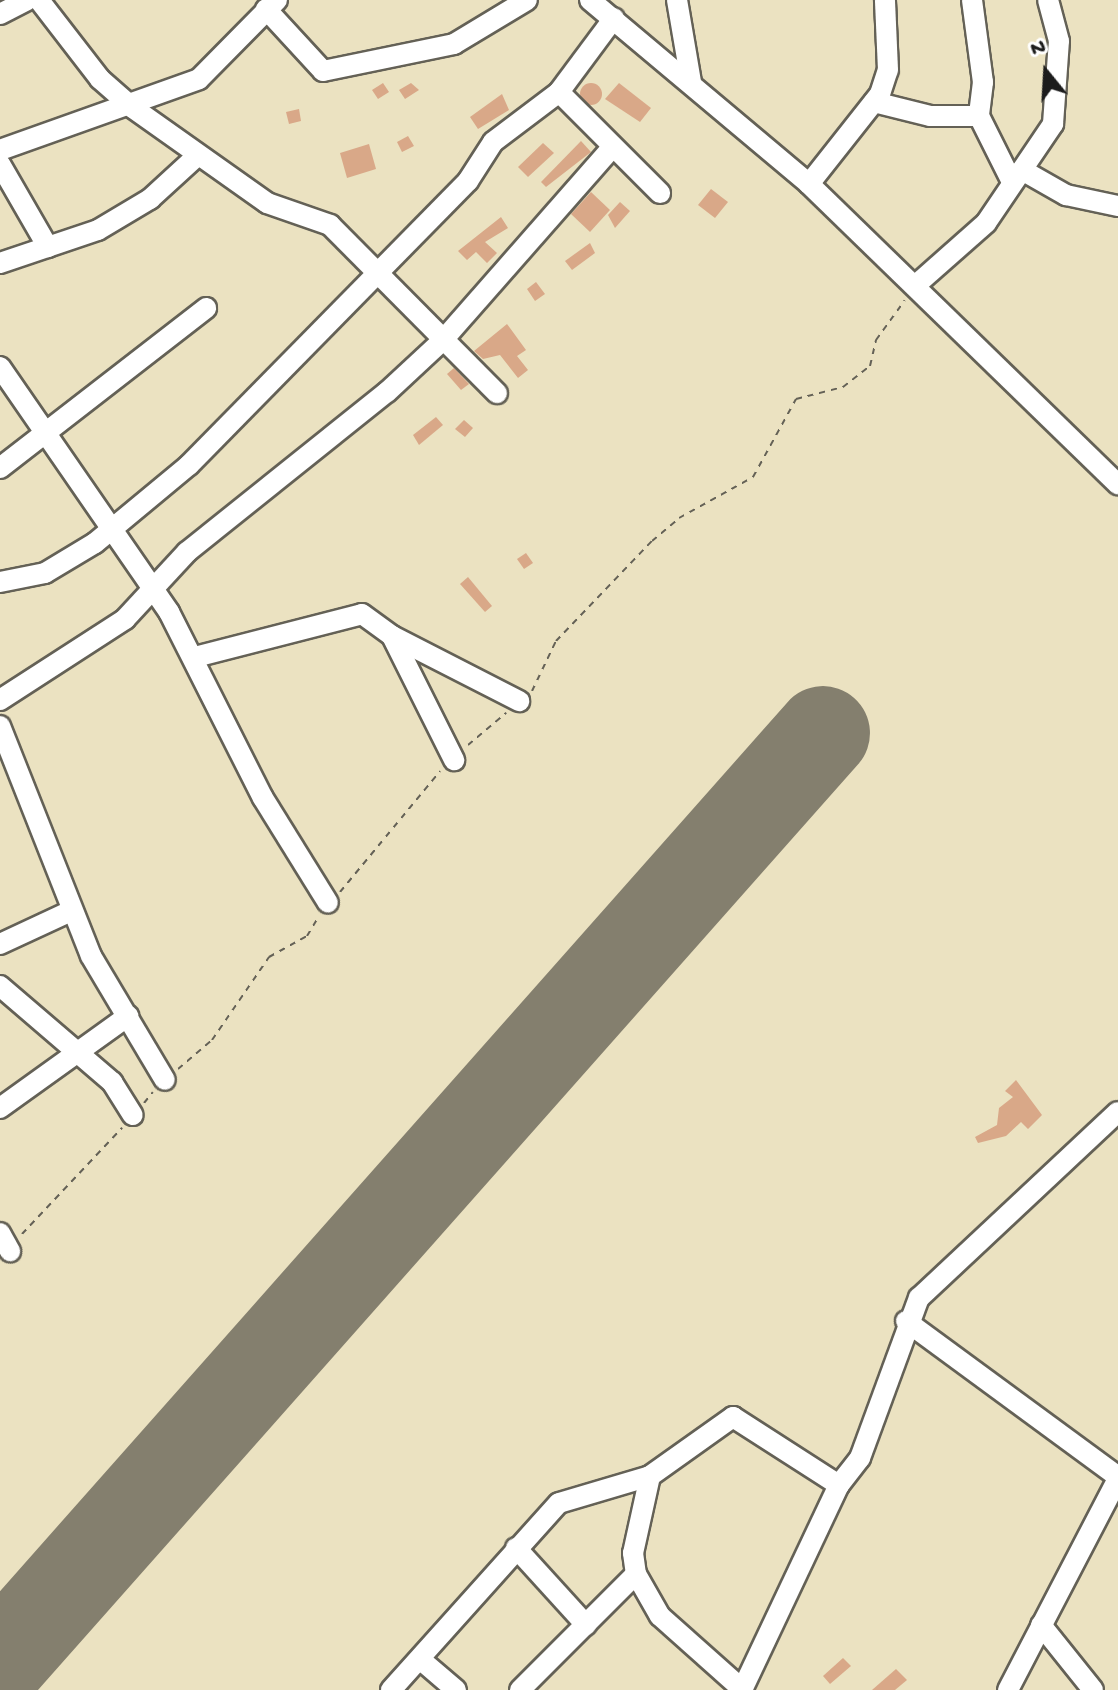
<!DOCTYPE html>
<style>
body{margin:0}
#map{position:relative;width:1118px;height:1690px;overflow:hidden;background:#ebe2c1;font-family:"Gochi Hand",sans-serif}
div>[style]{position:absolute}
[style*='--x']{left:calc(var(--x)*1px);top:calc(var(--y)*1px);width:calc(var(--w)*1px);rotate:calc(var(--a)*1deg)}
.runway>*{height:94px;margin:-47px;padding:0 47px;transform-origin:47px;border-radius:47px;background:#847f6e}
.building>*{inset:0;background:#d9a888}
.round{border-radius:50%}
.path>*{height:2px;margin-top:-1px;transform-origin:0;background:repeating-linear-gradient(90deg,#646156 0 6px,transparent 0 12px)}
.roads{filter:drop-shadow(2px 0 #646156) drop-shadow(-2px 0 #646156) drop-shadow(0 2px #646156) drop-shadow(0 -2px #646156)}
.minor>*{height:20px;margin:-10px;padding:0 10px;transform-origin:10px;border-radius:10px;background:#fff}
span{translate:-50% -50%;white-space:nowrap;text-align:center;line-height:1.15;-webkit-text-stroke:7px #fff;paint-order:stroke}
.north{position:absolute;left:1006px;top:32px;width:80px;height:80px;-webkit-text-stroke:6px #fff;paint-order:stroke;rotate:342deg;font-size:22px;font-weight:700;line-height:32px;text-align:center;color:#1c1c1c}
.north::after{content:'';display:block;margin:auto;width:28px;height:36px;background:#1c1c1c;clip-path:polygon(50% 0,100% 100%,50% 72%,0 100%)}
</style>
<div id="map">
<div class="runway">
<div style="--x:0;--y:1662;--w:1241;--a:-48.46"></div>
</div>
<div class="building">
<div style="clip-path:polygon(383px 83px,389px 92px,378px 99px,372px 90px)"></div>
<div style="clip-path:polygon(411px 83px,419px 90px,405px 99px,399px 90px)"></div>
<div style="clip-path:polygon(619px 83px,651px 108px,640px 122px,605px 99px)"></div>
<div class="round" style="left:580px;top:83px;width:22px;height:22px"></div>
<div style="clip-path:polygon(502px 94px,509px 110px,478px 129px,470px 117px)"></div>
<div style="clip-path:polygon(299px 109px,301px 121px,289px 124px,286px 112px)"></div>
<div style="clip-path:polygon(408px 136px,414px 146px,402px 152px,397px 142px)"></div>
<div style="clip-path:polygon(581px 141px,591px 152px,546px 187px,541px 182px)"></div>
<div style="clip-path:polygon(543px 143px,554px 153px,528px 177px,518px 167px)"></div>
<div style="clip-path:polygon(369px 144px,376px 169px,347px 178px,340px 153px)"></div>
<div style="clip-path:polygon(711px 189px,728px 202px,715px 218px,698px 205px)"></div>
<div style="clip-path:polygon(591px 192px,610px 210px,590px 232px,571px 214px)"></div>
<div style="clip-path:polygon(620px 202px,630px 211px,615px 228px,608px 215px)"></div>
<div style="clip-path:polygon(501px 217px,508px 228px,485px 242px,497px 253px,487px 263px,476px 252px,467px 260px,458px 251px)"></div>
<div style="clip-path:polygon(590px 243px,595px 253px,572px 270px,565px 261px)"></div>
<div style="clip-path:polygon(536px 282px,545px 294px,535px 301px,527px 289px)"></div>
<div style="clip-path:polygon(507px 324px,526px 350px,517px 356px,528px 370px,518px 378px,500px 355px,483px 359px,474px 351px)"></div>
<div style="clip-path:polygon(454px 368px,469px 384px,461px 390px,447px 374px)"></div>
<div style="clip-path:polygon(436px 417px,443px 425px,419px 445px,413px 435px)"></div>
<div style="clip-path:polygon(464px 420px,473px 428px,465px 437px,455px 429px)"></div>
<div style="clip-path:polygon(526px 553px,533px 563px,524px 569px,517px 559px)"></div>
<div style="clip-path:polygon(468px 577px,492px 606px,485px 612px,460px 584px)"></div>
<div style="clip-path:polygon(1016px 1080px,1042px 1115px,1028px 1129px,1021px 1122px,1006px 1136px,978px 1143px,975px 1137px,997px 1125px,999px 1108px,1013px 1097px,1005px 1091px)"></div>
<div style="clip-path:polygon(843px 1658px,851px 1666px,830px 1684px,823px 1676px)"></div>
<div style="clip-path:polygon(896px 1669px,907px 1680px,895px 1690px,872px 1690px)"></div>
</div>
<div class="path">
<div style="--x:532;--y:691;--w:55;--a:-64.4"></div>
<div style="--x:556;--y:641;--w:139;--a:-46.2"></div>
<div style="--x:652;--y:541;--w:35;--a:-40"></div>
<div style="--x:679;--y:518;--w:85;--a:-29"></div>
<div style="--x:753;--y:477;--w:89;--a:-61.1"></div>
<div style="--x:796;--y:399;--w:49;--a:-14.3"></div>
<div style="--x:843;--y:387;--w:34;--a:-38"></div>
<div style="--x:870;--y:366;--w:27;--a:-77"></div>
<div style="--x:876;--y:340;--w:49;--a:-54.1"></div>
<div style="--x:468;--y:745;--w:50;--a:-40.1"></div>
<div style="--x:340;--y:892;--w:157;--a:-50.4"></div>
<div style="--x:178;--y:1069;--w:45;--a:-40.5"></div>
<div style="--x:212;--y:1040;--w:101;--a:-55.5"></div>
<div style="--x:269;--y:957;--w:43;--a:-28.9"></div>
<div style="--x:307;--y:936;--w:21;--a:-59"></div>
<div style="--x:144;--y:1103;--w:14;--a:-51"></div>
<div style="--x:22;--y:1234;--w:146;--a:-46.7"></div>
</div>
<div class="roads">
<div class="minor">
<div style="--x:39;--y:0;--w:100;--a:52.3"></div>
<div style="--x:100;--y:79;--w:44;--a:41.3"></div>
<div style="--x:133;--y:108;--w:164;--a:35.3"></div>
<div style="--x:267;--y:203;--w:67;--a:19.2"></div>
<div style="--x:330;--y:225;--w:237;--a:45.2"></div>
<div style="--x:590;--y:0;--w:286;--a:40"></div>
<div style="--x:809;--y:184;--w:431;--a:44.2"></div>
<div style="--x:677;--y:0;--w:83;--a:80.3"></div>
<div style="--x:972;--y:0;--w:83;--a:82.4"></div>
<div style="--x:983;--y:82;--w:34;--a:97"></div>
<div style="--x:979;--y:116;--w:74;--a:63.4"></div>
<div style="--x:266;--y:9;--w:84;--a:47.4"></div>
<div style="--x:323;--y:71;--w:134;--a:-11.6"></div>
<div style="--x:454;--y:44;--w:85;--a:-31.1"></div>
<div style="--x:0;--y:14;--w:30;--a:-27"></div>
<div style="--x:559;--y:92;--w:143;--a:45"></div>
<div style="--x:874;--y:102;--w:58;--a:14"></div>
<div style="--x:930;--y:116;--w:49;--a:0"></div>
<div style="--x:0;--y:150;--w:211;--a:-19.6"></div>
<div style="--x:199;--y:79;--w:111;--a:-45.4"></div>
<div style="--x:0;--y:164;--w:96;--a:60"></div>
<div style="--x:1022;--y:170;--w:51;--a:29.6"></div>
<div style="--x:1066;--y:195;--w:53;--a:11.9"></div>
<div style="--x:809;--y:184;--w:115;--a:-51.7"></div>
<div style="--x:880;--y:94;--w:25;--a:-72"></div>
<div style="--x:888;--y:70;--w:70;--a:-92.5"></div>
<div style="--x:0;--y:263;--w:103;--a:-18.6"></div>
<div style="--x:98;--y:230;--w:61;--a:-30.8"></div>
<div style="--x:150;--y:199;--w:65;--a:-42.5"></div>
<div style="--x:917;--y:284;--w:92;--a:-41.5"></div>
<div style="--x:986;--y:223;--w:120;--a:-55.9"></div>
<div style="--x:1053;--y:124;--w:83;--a:-85.9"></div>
<div style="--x:1059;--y:41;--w:42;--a:-105"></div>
<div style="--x:0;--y:367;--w:298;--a:55.4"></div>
<div style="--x:169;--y:612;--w:208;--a:63.2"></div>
<div style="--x:263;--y:798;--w:123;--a:58.2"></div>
<div style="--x:0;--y:468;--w:261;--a:-37.8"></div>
<div style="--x:0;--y:582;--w:46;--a:-11.3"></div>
<div style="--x:45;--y:573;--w:58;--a:-31"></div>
<div style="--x:95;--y:543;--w:122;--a:-39.7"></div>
<div style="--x:189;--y:465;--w:398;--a:-45.5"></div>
<div style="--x:468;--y:181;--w:46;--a:-57.3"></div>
<div style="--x:493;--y:142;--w:83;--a:-37.1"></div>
<div style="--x:559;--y:92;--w:92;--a:-53.4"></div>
<div style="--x:392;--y:636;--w:143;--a:27.1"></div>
<div style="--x:195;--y:657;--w:172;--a:-14.4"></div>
<div style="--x:362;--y:614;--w:37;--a:36"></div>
<div style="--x:392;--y:636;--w:139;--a:63.4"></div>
<div style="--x:0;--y:700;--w:149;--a:-32.9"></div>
<div style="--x:125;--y:619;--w:91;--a:-47.2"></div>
<div style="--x:187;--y:552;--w:256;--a:-38.7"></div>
<div style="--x:387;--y:392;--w:76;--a:-42.9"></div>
<div style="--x:443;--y:340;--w:254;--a:-48.7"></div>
<div style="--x:0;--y:726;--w:247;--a:68.4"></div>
<div style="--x:91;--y:956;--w:144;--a:59.2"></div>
<div style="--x:0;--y:944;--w:78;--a:-24.9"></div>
<div style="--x:0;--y:986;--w:148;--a:40.6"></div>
<div style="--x:112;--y:1082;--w:39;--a:58"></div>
<div style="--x:0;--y:1108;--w:158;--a:-35.7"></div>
<div style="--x:0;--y:1233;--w:21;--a:61"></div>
<div style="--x:906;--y:1321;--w:263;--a:36.3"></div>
<div style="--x:650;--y:1476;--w:79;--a:102.4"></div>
<div style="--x:633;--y:1553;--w:21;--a:82"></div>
<div style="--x:636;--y:1574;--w:48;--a:60.3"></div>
<div style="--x:660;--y:1616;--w:111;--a:41.7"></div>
<div style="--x:516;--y:1548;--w:104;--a:47.7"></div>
<div style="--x:1041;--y:1625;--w:83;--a:51.3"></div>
<div style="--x:421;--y:1660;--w:46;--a:40.6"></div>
<div style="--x:391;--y:1690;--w:251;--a:-48.1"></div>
<div style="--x:559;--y:1503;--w:95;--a:-16.5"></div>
<div style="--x:650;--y:1476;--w:102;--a:-35.4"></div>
<div style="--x:733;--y:1417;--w:126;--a:32.7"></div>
<div style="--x:520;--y:1690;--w:164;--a:-45"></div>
<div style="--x:742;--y:1690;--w:227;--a:-64.7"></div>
<div style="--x:839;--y:1485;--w:34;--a:-52"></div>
<div style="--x:860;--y:1458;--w:171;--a:-69.8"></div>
<div style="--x:919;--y:1298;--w:272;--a:-43.1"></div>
<div style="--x:1008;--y:1690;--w:238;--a:-62.5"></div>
</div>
</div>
<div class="north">N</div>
</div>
